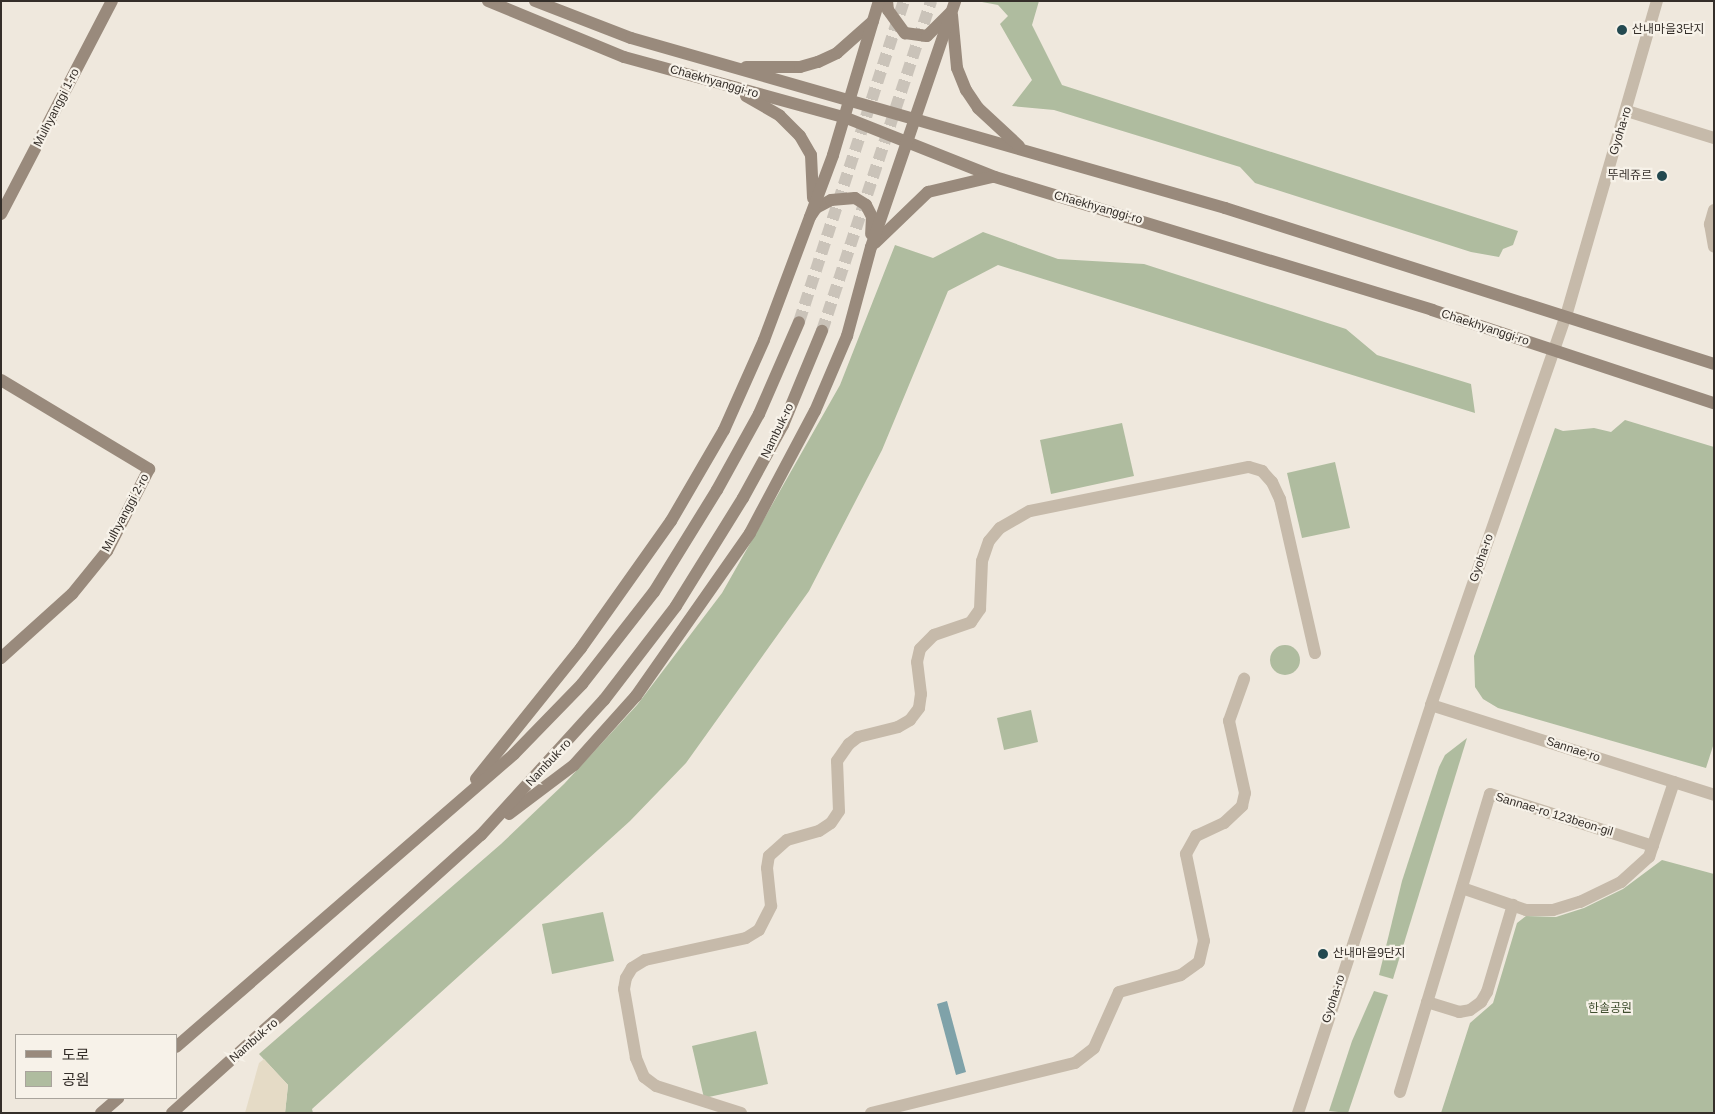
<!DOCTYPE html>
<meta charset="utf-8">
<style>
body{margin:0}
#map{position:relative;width:1715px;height:1114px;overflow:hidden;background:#efe8dd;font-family:Arial,"Noto Sans KR",sans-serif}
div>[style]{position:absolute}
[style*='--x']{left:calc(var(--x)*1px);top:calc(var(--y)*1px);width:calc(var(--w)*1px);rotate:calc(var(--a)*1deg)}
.green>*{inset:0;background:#afbc9f}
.round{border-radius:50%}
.plaza>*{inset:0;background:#e5dbc6}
.water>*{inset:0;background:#7fa2a9}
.secondary-tunnel>*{height:12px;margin-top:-6px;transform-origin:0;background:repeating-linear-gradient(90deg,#cac3b9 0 12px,transparent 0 18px)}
.street>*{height:12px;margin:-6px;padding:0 6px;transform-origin:6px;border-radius:6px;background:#c6baaa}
.secondary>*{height:12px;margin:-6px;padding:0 6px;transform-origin:6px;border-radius:6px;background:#998a7c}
.dots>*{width:14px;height:14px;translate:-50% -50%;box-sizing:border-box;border:2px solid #f7f2e9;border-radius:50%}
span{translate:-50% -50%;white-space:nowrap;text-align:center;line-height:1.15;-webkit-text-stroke:4.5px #f7f2e9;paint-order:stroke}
.poi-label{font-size:12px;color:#342e29}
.left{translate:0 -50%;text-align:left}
.right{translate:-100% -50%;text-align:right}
.street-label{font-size:12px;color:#342e29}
.park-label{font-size:12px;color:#404f30}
.frame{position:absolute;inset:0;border:2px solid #342e29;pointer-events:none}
.legend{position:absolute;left:15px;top:1034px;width:162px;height:65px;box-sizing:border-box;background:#f7f2e9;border:1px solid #a9a49c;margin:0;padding:6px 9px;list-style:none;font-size:15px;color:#342e29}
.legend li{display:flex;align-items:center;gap:10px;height:25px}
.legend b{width:25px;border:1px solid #a9a49c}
</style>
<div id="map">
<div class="green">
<div style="clip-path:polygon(1039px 1px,1032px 25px,1062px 85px,1518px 231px,1513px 245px,1503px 249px,1499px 257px,1471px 252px,1255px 183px,1240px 167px,1054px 110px,1012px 106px,1032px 80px,1000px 24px,1008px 16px,998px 5px,982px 2px)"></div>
<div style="clip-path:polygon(983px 232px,1058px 259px,1144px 264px,1346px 329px,1377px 355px,1471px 384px,1475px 413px,998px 265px,948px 291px,882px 450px,809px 591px,686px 763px,630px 821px,312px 1109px,313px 1113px,285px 1113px,288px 1085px,259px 1054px,501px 844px,564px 784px,637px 705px,722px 593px,840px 385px,895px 245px,933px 258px)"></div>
<div style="clip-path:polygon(1625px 420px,1714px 447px,1714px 743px,1706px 768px,1498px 708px,1483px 699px,1475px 687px,1474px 656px,1555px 428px,1563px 431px,1594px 428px,1611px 432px)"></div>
<div style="clip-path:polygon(1122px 423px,1134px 476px,1051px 494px,1040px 440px)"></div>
<div style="clip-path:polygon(1335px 462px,1350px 528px,1302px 538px,1287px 473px)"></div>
<div class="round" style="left:1270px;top:645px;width:30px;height:30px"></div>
<div style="clip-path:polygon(1031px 710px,1038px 742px,1004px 750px,997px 718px)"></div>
<div style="clip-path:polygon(1467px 738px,1393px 979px,1379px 975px,1402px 881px,1439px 767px,1445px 755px)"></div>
<div style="clip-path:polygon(1662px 860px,1714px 874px,1714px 1113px,1441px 1113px,1470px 1023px,1493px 1003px,1517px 923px,1526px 916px,1556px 917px,1584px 908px,1623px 889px)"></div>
<div style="clip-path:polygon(603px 912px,614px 961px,552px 974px,542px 924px)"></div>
<div style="clip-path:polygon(1374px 991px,1388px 995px,1348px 1113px,1329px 1111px,1352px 1041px)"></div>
<div style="clip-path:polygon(756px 1031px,768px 1084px,704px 1098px,692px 1046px)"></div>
</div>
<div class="plaza">
<div style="clip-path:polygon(264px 1059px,288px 1085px,285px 1113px,245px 1113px,259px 1063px)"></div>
</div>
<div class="water">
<div style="clip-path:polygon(947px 1001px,966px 1072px,956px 1075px,937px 1004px)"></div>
</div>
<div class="secondary-tunnel">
<div style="--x:799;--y:322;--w:338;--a:-71.9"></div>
<div style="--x:822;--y:331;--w:348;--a:-71.7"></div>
</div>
<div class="street">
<div style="--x:1627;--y:111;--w:91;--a:17.2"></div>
<div style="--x:1714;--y:210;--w:15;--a:106"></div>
<div style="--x:1710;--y:224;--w:23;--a:80"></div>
<div style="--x:1431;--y:705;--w:297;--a:17.6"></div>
<div style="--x:1462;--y:888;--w:68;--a:19"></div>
<div style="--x:1526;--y:910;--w:27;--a:0"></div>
<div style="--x:1553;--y:910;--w:28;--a:-17"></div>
<div style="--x:1580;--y:902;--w:46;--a:-26"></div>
<div style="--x:1621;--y:882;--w:38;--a:-42"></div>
<div style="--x:1649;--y:857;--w:79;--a:-71.6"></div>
<div style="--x:1427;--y:1002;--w:34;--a:17"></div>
<div style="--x:1459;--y:1012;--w:11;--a:-10"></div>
<div style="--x:1470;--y:1010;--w:14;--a:-36"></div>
<div style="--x:1481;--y:1002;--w:12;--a:-59"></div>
<div style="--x:1487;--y:992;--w:91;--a:-73.4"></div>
<div style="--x:1400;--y:1092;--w:311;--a:-73.2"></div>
<div style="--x:1490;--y:794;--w:171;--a:17.7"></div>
<div style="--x:741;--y:1113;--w:89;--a:-162.4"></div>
<div style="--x:656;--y:1086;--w:15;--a:-143"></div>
<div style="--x:644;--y:1077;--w:21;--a:-113"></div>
<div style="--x:636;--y:1058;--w:70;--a:-99.9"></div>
<div style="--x:624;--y:989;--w:11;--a:-80"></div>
<div style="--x:626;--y:978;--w:12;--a:-59"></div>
<div style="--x:632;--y:968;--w:15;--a:-32"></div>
<div style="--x:645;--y:960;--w:103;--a:-12.3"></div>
<div style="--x:746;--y:938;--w:15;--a:-32"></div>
<div style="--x:759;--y:930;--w:27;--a:-63"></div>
<div style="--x:771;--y:906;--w:38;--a:-96"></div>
<div style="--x:767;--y:868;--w:12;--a:-81"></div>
<div style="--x:769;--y:856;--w:24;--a:-42"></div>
<div style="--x:787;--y:840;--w:33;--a:-16"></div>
<div style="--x:819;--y:831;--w:14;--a:-34"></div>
<div style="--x:831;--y:823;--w:14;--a:-56"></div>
<div style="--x:839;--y:811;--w:50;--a:-92.3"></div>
<div style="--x:837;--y:761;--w:21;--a:-55"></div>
<div style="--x:849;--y:744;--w:11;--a:-38"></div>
<div style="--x:858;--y:737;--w:41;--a:-14"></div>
<div style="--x:898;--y:727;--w:14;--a:-30"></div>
<div style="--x:910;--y:720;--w:15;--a:-53"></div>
<div style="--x:919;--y:708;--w:14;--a:-82"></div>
<div style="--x:921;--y:694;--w:32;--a:-97"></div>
<div style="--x:917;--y:662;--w:13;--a:-77"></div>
<div style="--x:920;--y:649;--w:20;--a:-45"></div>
<div style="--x:934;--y:635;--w:39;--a:-19"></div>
<div style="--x:971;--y:622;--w:16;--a:-55"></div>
<div style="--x:980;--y:609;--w:48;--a:-87.6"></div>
<div style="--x:982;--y:561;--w:21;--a:-71"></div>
<div style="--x:989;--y:541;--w:17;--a:-50"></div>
<div style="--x:1000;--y:528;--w:34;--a:-30"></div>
<div style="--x:1030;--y:511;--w:223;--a:-11.4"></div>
<div style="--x:1249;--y:467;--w:14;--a:17"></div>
<div style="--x:1262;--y:471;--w:15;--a:48"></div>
<div style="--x:1272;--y:482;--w:19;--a:65"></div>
<div style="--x:1280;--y:499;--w:158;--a:77.2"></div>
<div style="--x:871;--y:1113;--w:210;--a:-13.8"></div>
<div style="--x:1075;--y:1063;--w:24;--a:-38"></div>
<div style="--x:1094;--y:1048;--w:61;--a:-65.9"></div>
<div style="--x:1119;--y:992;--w:64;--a:-15.3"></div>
<div style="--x:1181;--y:975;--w:22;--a:-36"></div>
<div style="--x:1199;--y:962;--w:22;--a:-77"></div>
<div style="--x:1204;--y:941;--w:89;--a:-101.7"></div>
<div style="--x:1186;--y:854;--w:21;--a:-61"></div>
<div style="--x:1196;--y:836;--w:31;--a:-25"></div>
<div style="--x:1224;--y:823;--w:25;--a:-43"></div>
<div style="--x:1242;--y:806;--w:13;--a:-77"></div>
<div style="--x:1245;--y:793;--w:74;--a:-102.5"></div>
<div style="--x:1229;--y:721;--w:45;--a:-70.3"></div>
<div style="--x:1298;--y:1113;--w:429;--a:-71.9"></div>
<div style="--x:1431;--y:705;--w:412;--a:-70.9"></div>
<div style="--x:1566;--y:316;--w:328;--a:-73.9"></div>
</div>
<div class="secondary">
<div style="--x:488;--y:1;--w:147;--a:22.4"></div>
<div style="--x:624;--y:57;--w:228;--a:15.3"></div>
<div style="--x:844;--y:117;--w:162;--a:21.7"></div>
<div style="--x:995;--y:177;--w:457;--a:16.9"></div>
<div style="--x:1432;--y:310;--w:297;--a:18.3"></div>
<div style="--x:535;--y:1;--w:103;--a:21.1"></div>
<div style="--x:631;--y:38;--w:618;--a:15.97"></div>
<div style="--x:1225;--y:208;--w:513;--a:17.69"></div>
<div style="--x:887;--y:1;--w:9;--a:84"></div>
<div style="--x:888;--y:10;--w:29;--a:54"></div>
<div style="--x:905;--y:33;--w:22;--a:8"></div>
<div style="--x:927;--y:36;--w:33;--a:-45"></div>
<div style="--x:952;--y:15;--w:53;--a:84.6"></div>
<div style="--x:957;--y:68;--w:24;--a:68"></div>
<div style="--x:966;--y:90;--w:22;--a:56"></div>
<div style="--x:978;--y:108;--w:56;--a:42.8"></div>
<div style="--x:746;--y:67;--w:54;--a:0"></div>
<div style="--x:800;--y:67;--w:19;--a:-16"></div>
<div style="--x:818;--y:62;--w:21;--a:-25"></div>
<div style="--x:837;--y:53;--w:48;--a:-41.6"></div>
<div style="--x:746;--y:96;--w:39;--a:30"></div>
<div style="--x:780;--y:116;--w:28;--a:45"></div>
<div style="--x:800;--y:136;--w:22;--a:60"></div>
<div style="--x:811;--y:155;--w:43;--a:87.3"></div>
<div style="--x:1;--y:214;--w:240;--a:-62.5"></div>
<div style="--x:810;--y:217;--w:11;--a:-56"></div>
<div style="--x:816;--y:208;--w:17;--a:-28"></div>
<div style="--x:831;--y:200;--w:24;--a:-5"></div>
<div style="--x:855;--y:198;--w:13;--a:32"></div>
<div style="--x:866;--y:205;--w:13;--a:63"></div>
<div style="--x:872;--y:217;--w:17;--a:93"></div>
<div style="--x:875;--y:243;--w:74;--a:-43.9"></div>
<div style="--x:928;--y:192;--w:66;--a:-13.2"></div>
<div style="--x:1;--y:380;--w:173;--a:31"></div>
<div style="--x:149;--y:469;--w:92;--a:117.1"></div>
<div style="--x:107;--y:551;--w:55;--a:129.1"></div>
<div style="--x:72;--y:594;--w:96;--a:138"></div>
<div style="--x:476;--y:779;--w:168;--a:-51.3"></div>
<div style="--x:581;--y:648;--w:156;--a:-54.7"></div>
<div style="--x:671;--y:521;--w:105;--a:-59.8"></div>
<div style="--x:724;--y:430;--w:98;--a:-66"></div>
<div style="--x:764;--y:340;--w:197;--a:-69.5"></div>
<div style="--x:833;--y:155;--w:161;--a:-73.4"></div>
<div style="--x:509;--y:814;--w:81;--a:-37"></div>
<div style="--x:574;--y:765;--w:93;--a:-48.1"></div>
<div style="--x:636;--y:696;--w:199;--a:-55"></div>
<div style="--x:750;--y:533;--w:138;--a:-62"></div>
<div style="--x:815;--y:411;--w:82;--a:-66.9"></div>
<div style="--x:847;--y:336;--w:92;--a:-74.9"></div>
<div style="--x:871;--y:247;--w:260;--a:-71.1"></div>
<div style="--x:176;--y:1047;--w:447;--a:-40.9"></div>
<div style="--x:514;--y:754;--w:98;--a:-45.8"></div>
<div style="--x:582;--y:684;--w:117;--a:-52"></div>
<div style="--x:654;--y:592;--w:120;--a:-58.3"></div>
<div style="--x:717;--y:490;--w:87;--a:-61.1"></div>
<div style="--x:759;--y:414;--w:100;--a:-66.5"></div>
<div style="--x:101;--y:1113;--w:23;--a:-41"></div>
<div style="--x:172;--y:1113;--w:416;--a:-42"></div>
<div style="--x:481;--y:835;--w:183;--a:-47.7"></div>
<div style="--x:604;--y:700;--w:118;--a:-52.5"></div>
<div style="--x:676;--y:606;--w:127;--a:-58.2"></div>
<div style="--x:743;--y:498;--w:83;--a:-61.3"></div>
<div style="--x:783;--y:425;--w:102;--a:-67.5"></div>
</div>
<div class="dots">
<div style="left:1622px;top:30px;background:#234950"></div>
<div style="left:1662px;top:176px;background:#234950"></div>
<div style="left:1323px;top:954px;background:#234950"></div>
</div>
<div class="poi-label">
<span class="left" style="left:1632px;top:30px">산내마을3단지</span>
<span class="right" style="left:1652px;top:176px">뚜레쥬르</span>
<span class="left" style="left:1333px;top:954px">산내마을9단지</span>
</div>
<div class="street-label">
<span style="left:714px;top:82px;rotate:16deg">Chaekhyanggi-ro</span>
<span style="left:57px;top:108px;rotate:-63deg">Mulhyanggi 1-ro</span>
<span style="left:1621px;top:131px;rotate:-73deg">Gyoha-ro</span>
<span style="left:1098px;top:208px;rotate:16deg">Chaekhyanggi-ro</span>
<span style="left:1485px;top:328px;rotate:18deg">Chaekhyanggi-ro</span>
<span style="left:778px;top:431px;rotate:-64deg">Nambuk-ro</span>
<span style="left:126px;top:513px;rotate:-62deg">Mulhyanggi 2-ro</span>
<span style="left:1482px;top:558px;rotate:-71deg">Gyoha-ro</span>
<span style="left:1573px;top:750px;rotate:18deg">Sannae-ro</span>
<span style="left:549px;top:763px;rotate:-47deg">Nambuk-ro</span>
<span style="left:1554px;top:815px;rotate:17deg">Sannae-ro 123beon-gil</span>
<span style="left:1334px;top:999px;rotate:-72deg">Gyoha-ro</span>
<span style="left:254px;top:1041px;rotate:-41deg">Nambuk-ro</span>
</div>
<div class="park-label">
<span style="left:1610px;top:1009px">한솔공원</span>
</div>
<div class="frame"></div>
<ul class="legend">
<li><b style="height:6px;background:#998a7c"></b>도로</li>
<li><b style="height:14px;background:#afbc9f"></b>공원</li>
</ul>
</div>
